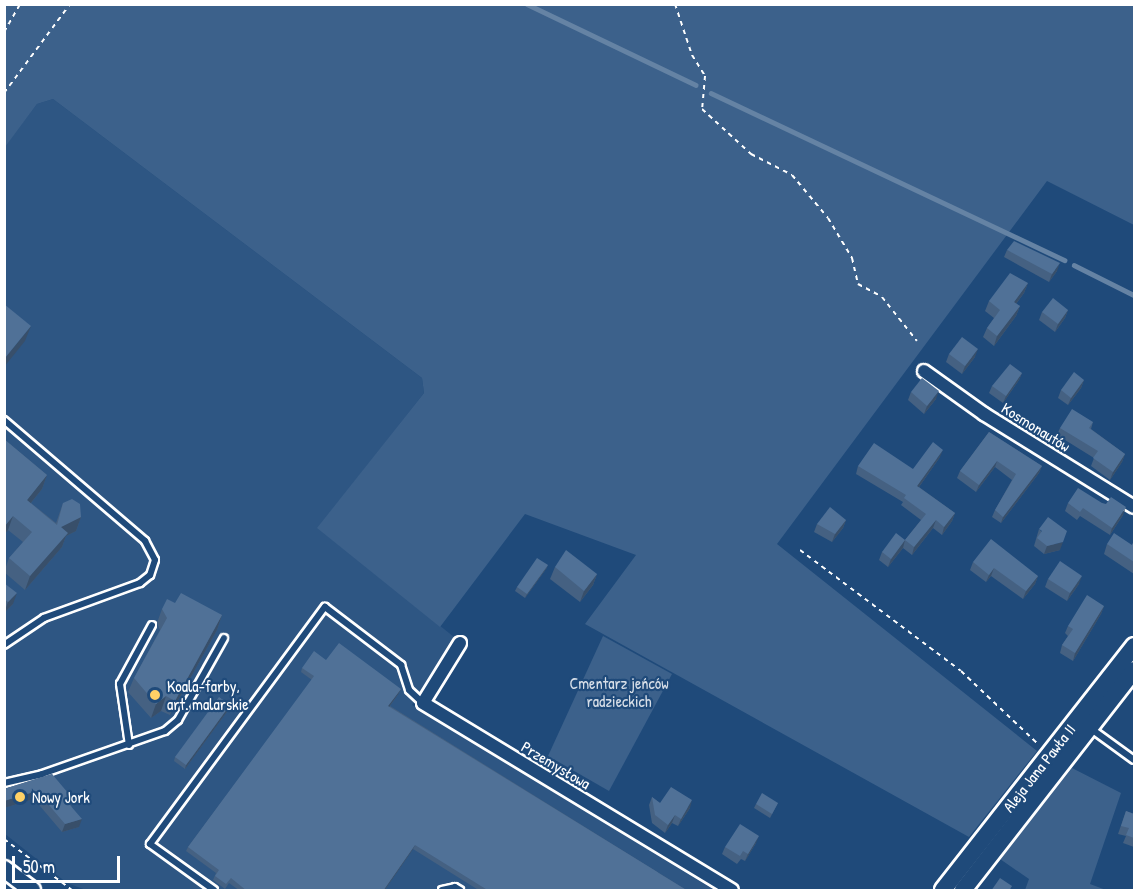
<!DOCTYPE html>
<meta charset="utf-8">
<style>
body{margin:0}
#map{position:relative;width:1139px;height:895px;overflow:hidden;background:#1f4a7a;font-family:"Patrick Hand",sans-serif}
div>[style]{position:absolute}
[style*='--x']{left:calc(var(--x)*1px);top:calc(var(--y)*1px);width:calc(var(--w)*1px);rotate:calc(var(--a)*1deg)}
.built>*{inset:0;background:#2e5683}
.green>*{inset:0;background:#3c618b}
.stream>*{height:4.5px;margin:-2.25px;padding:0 2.25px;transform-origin:2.25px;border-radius:2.25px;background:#6583a4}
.path>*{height:2px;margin-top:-1px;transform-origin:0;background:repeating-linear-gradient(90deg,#fff 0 4.5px,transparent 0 9px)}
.roads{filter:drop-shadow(2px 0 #fff) drop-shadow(-2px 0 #fff) drop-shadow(0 2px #fff) drop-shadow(0 -2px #fff)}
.lane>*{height:6px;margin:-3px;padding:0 3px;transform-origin:3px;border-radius:3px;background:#1f4a7a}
.street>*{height:12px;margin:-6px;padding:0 6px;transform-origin:6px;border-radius:6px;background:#1f4a7a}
.secondary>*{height:16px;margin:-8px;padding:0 8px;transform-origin:8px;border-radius:8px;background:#1f4a7a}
.wall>*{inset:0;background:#456182}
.shaded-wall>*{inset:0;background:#384f6a}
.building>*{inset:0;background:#507197}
.dots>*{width:16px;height:16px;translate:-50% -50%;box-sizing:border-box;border:3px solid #1f4a7a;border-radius:50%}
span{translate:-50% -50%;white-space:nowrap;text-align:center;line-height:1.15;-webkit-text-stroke:4.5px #1f4a7a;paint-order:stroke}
.street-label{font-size:16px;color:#fff}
.park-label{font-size:16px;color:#d8dfe8}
.poi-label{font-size:16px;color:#fff}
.left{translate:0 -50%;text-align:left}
.frame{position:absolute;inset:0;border:6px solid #fff;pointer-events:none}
.scale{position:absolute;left:12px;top:856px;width:108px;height:27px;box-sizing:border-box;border:3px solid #fff;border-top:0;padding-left:8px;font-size:18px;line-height:21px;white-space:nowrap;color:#fff;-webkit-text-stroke:4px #1f4a7a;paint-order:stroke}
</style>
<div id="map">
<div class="built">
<div style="clip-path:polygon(53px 99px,422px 378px,424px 393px,318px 528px,454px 637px,412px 705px,714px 890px,86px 890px,67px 883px,5px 834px,4px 147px,37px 104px)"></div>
</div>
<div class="green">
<div style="clip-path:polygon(5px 4px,1134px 5px,1134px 225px,1047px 181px,777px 544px,1037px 751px,969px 837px,585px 624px,636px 555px,525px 514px,440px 627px,317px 528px,424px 393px,422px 378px,53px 99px,37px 104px,5px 147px)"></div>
<div style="clip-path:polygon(603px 636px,672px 674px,609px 791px,548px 756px)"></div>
<div style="clip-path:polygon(1072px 768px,1121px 793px,1090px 884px,1106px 890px,1025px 890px,1029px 879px,1000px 859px)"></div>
</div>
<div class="stream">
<div style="--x:527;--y:4;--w:187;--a:25.6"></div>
<div style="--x:711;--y:93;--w:391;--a:25.3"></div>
<div style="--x:1074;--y:265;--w:67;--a:26.6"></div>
</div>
<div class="path">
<div style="--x:675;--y:4;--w:54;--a:71.6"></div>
<div style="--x:692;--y:55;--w:25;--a:58"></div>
<div style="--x:705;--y:76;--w:33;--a:95"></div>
<div style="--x:702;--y:109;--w:67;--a:42.6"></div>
<div style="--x:751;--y:154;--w:46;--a:27.1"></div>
<div style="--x:792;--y:175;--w:56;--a:50.1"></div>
<div style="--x:828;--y:218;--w:47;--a:59"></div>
<div style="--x:852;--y:258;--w:27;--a:77"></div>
<div style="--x:858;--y:284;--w:27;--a:28"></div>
<div style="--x:882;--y:297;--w:56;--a:51.5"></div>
<div style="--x:4;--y:32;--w:32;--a:-60"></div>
<div style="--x:4;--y:93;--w:111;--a:-53.4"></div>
<div style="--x:800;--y:550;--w:201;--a:36.9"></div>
<div style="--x:961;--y:671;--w:105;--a:43.5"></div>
<div style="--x:4;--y:839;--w:85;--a:36.9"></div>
</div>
<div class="roads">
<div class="lane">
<div style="--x:4;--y:420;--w:186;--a:40.6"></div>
<div style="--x:145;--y:541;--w:21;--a:62"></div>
<div style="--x:155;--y:560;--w:16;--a:108"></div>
<div style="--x:150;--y:575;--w:13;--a:141"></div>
<div style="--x:140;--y:583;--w:102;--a:160"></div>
<div style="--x:44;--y:618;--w:48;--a:146"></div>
<div style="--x:1090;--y:728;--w:54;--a:36"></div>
<div style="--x:129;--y:745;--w:62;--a:-98.4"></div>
<div style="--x:120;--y:684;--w:67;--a:-61.5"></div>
<div style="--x:4;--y:783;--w:39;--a:-13"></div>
<div style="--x:42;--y:774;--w:130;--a:-19.3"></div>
<div style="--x:165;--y:731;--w:17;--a:-40"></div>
<div style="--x:178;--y:720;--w:94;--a:-60.7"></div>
<div style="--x:214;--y:890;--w:79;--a:-144.3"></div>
<div style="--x:150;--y:844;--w:295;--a:-53.6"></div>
<div style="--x:325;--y:607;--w:96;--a:37.3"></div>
<div style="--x:401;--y:665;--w:26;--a:72"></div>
<div style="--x:409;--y:690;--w:19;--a:43"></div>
<div style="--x:442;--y:890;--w:13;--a:-13"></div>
<div style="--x:455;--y:887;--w:6;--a:31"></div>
</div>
<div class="street">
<div style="--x:924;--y:371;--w:74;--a:35.6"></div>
<div style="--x:984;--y:414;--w:176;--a:31.8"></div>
<div style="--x:460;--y:643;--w:70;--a:121.7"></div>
<div style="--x:423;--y:703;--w:361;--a:31.2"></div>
</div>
<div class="secondary">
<div style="--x:4;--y:869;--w:35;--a:37"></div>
<div style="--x:943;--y:890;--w:310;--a:-51.9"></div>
<div style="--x:963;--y:890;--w:279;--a:-52.1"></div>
</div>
</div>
<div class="wall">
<div style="clip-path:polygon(1007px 250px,1057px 271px,1049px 282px,1004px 257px)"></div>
<div style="clip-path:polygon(1028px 283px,1024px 293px,1016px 304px,1020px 306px,1016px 316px,994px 346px,983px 337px,987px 328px,994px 318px,985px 311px,989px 301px)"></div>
<div style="clip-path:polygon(1068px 310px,1065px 318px,1055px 332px,1039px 320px,1042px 312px)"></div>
<div style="clip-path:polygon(949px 354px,975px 357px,962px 374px,946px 362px)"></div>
<div style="clip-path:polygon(1022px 373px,1019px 380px,1003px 403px,989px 393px,992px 386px)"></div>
<div style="clip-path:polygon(1084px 380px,1081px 388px,1068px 405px,1058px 398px,1061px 390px)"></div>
<div style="clip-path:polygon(911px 392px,936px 399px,924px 414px,908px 400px)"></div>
<div style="clip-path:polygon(1093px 422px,1091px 429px,1125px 454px,1122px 462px,1110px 480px,1091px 466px,1094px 458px,1057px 435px,1060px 428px)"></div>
<div style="clip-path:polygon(989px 432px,1042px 466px,1039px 473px,1001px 523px,992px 517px,995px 510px,1012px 480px,995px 467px,976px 492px,957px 478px,960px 471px)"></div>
<div style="clip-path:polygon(4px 439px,47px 475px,42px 489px,31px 503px,56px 523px,63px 503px,81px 517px,76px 531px,66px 536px,62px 547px,25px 590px,4px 572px,9px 558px,23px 542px,8px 530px,4px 535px)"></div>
<div style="clip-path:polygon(940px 457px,919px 487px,955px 513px,952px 521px,942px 535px,933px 528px,912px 555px,903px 548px,888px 567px,879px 560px,882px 552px,905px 540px,921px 520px,901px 505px,903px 502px,856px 474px,858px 466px,913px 469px)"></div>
<div style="clip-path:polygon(1068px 503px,1102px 503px,1123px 515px,1110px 535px,1080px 516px,1077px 520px,1065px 511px)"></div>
<div style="clip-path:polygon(846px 520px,843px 528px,832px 542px,814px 532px,817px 524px)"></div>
<div style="clip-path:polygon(1039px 529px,1060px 550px,1044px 554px,1034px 546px)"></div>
<div style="clip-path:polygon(1134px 541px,1134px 574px,1104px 554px,1107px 544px,1132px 545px)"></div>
<div style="clip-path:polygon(973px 562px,1038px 576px,1035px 584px,1023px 599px,991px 576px,986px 582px,970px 570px)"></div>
<div style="clip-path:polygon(548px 565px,546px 569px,525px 598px,515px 591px,517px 587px)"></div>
<div style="clip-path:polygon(555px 567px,597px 574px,593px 585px,580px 602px,550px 579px)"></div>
<div style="clip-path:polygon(1048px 579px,1079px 584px,1067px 601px,1045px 587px)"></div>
<div style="clip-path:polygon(4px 583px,13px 604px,4px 613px)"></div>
<div style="clip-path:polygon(175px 603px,222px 615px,217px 630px,170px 715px,161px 711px,151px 718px,128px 692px,134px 678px,160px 630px,157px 623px,162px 609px)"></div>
<div style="clip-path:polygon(1104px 606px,1101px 614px,1073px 661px,1060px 653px,1062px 645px,1068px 636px,1065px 633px,1068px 626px)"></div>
<div style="clip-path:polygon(326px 660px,401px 689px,399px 693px,390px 706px,688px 891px,480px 891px,413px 849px,384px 891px,240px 891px,229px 883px,225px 889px,213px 880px,216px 873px,186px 851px,188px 847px,312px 680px,301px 672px,302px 668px)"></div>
<div style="clip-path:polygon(229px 709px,185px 769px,174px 761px,175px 757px)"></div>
<div style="clip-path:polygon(52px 774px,72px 807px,79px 827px,62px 832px,34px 799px,4px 808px,4px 789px)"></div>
<div style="clip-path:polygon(652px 797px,660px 803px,690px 808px,678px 826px,672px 823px,665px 833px,652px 823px,649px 805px)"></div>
<div style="clip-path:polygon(778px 803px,770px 818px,754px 808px,756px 804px)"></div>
<div style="clip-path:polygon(1126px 811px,1134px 814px,1134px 847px,1123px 843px,1126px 836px,1118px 834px)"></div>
<div style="clip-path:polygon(756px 843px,745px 861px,741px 859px,737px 864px,722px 854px,725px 847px)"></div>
</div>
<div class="shaded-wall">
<div style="clip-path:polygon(1060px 263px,1057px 271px,1049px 282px,1052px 274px)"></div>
<div style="clip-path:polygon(1028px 283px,1024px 293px,1010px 312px,1014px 302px)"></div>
<div style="clip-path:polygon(1020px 306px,1016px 316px,994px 346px,997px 336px)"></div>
<div style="clip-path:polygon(1068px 310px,1065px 318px,1055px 332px,1058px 324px)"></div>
<div style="clip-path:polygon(31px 326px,25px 341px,4px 367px,5px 358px)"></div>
<div style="clip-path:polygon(978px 349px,975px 357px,962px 374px,965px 366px)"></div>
<div style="clip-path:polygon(1022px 373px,1019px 380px,1003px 403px,1006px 396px)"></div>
<div style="clip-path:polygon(1084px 380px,1081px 388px,1068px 405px,1071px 398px)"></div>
<div style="clip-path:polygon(939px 391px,936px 399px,924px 414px,927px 406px)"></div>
<div style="clip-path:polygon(943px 450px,940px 457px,914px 494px,917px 486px)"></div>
<div style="clip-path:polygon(1125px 454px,1122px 462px,1110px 480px,1113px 472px)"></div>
<div style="clip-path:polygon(997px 461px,995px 467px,976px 492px,979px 485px)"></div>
<div style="clip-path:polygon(1042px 466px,1039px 473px,1001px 523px,1003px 517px)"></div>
<div style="clip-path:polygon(47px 475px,42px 489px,22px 514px,27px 500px)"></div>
<div style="clip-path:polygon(1126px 507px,1123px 515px,1110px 535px,1112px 528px)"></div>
<div style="clip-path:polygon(955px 513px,952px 521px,942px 535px,944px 527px)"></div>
<div style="clip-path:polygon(13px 516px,8px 530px,4px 535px,4px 527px)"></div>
<div style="clip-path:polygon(81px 517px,76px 531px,66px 536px,62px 547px,25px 590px,30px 576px,61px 527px)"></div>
<div style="clip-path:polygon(846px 520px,843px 528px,832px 542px,835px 534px)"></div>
<div style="clip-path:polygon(936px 520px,933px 528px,912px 555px,914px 547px)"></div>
<div style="clip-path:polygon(905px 540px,903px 548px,888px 567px,891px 559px)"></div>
<div style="clip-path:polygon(1063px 542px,1060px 550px,1044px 554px,1047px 546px)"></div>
<div style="clip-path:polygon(548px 565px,546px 569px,525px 598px,527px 594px)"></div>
<div style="clip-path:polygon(994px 568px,991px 576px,986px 582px,989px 575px)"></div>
<div style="clip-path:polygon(597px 574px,593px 585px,580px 602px,584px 591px)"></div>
<div style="clip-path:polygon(1038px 576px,1035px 584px,1023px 599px,1026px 591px)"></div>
<div style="clip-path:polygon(1082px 576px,1079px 584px,1067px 601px,1070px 593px)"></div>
<div style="clip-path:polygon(17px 593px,13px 604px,4px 613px,8px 602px)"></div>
<div style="clip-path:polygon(1104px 606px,1101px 614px,1073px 661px,1075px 653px)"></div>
<div style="clip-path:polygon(222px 615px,217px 630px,170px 715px,175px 701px)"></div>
<div style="clip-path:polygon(401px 689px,399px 693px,387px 710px,388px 706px)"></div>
<div style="clip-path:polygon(166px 696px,161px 711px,151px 718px,156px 704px)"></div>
<div style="clip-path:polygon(230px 705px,229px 709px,185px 769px,186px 765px)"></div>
<div style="clip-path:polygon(37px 791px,34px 799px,4px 808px,4px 801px)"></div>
<div style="clip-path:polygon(692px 800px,690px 808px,678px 826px,681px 819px)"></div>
<div style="clip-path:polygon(675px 815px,672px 823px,665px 833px,668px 825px)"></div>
<div style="clip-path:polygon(82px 819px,79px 827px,62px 832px,65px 824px)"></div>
<div style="clip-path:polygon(759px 836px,756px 843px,745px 861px,748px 854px)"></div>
<div style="clip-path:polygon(415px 845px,413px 849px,384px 891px,383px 891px)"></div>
</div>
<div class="building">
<div style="clip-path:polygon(1014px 241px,1060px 263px,1052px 274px,1007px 250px)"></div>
<div style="clip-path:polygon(1010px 273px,1028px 283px,1014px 302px,1020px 306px,997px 336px,987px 328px,1000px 310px,989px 301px)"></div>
<div style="clip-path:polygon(1053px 298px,1068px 310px,1058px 324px,1042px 312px)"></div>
<div style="clip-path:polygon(4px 304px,31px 326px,5px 358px,4px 358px)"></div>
<div style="clip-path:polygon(962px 337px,978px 349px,965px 366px,949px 354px)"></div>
<div style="clip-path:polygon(1010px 364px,1022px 373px,1006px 396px,992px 386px)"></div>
<div style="clip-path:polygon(1074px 372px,1084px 380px,1071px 398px,1061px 390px)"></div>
<div style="clip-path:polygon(922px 378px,939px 391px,927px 406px,911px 392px)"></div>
<div style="clip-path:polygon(1072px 409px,1093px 422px,1089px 428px,1125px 454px,1113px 472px,1093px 458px,1098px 451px,1060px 428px)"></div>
<div style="clip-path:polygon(989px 432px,1042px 466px,1003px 517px,995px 510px,1016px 474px,997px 461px,979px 485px,960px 471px)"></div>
<div style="clip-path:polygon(4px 439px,47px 475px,27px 500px,46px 516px,57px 525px,63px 503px,72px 499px,80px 504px,81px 517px,61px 527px,68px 533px,30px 576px,9px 558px,32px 532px,13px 516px,4px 527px)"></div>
<div style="clip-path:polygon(933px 442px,943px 450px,917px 486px,955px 513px,944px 527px,936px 520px,914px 547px,905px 540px,926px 514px,904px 498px,906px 495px,858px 466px,874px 443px,913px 469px)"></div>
<div style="clip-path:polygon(1078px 488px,1102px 503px,1106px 504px,1111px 497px,1126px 507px,1112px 528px,1083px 508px,1080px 512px,1068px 503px)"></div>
<div style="clip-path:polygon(830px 507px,846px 520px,835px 534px,817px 524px)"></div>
<div style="clip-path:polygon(1048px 517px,1067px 531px,1063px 542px,1047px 546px,1037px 538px,1042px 531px,1039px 529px)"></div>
<div style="clip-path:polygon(896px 533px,905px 540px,891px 559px,882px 552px)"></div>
<div style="clip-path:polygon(1114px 533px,1132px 545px,1134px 541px,1134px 562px,1107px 544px)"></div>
<div style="clip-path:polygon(991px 539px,1038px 576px,1026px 591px,994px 568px,989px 575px,973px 562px)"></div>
<div style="clip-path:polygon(566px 550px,597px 574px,584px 591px,555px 567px)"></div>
<div style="clip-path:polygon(537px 558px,548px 565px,527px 594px,517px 587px)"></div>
<div style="clip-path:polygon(1060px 561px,1082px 576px,1070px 593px,1048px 579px)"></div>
<div style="clip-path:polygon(4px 583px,17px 593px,8px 602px,4px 599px)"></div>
<div style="clip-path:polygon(181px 593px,222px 615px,175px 701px,166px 696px,156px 704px,134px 678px,167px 618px,162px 609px,167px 599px,175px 603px)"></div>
<div style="clip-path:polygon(1087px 595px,1104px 606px,1075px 653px,1062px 645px,1073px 629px,1068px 626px)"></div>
<div style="clip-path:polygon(339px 643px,401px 689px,388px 706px,688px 891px,489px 891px,415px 845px,383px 891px,247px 891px,231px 878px,226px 884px,215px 876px,219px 870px,188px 847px,314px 676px,302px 668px,314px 651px,326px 660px)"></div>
<div style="clip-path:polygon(219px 697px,230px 705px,186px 765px,175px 757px)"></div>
<div style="clip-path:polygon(52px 774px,74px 800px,69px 804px,82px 819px,65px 824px,37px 791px,4px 801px,4px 789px)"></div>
<div style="clip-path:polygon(671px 787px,692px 800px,681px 819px,675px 815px,668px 825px,655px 815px,652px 797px,660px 803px)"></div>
<div style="clip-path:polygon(762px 793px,778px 803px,772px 814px,756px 804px)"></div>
<div style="clip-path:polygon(1126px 811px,1134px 814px,1134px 838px,1126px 835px,1129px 828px,1121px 826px)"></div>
<div style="clip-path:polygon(740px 824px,759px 836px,748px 854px,743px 851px,740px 856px,725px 847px)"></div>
<div style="clip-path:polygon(1000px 878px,1012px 886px,1009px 891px,991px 891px)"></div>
</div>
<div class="dots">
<div style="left:155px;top:695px;background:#ffd166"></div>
<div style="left:20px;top:797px;background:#ffd166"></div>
</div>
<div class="street-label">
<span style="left:1036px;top:427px;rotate:32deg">Kosmonautów</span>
<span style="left:556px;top:765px;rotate:31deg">Przemysłowa</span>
<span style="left:1039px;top:768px;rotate:-52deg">Aleja Jana Pawła II</span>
</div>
<div class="park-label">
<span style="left:619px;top:692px">Cmentarz jeńców<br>radzieckich</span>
</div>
<div class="poi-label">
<span class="left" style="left:167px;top:695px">Koala-farby,<br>art. malarskie</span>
<span class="left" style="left:32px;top:797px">Nowy Jork</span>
</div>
<div class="frame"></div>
<div class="scale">50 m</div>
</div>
